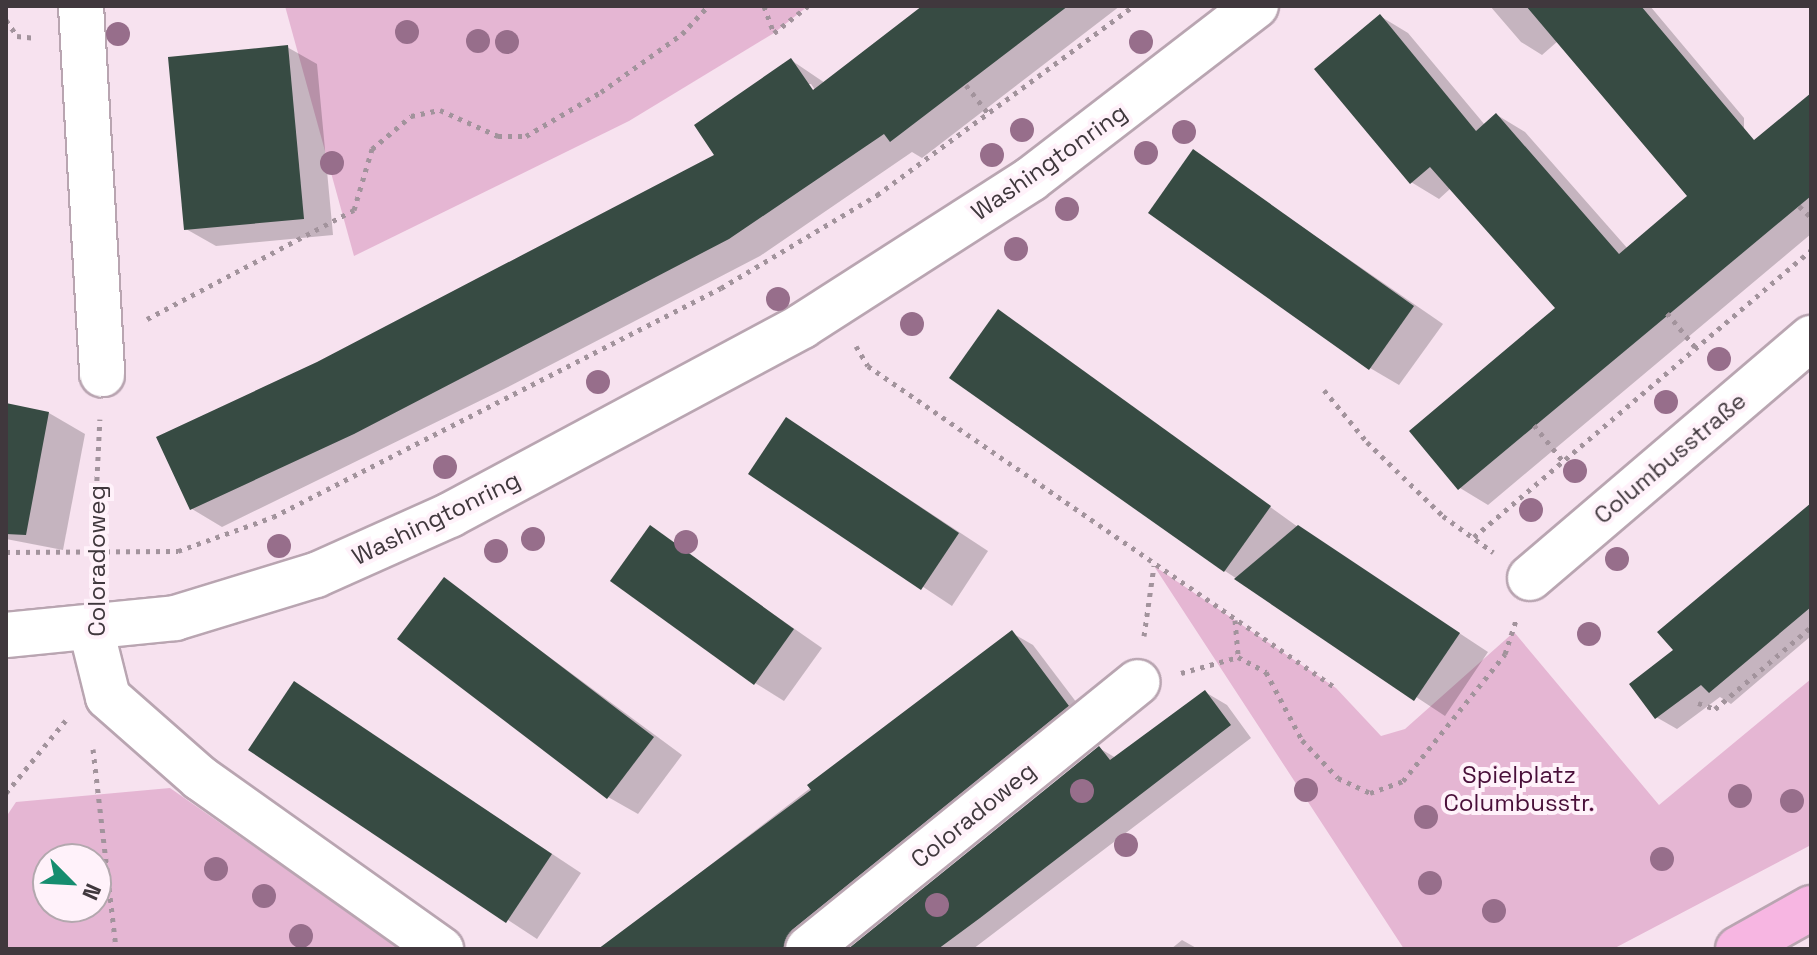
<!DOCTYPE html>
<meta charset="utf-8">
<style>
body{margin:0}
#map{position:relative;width:1817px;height:955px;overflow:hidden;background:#f7e2ef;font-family:"Space Grotesk",sans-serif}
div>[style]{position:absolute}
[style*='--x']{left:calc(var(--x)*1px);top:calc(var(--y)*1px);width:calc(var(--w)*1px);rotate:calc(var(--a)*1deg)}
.green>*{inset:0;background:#e5b6d3}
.shadow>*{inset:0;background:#0003}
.building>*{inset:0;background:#374b43}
.path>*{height:5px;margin-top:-2.5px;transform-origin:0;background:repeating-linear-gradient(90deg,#a2939c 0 4px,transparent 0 10px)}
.roads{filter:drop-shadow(2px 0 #b9a5b1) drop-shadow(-2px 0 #b9a5b1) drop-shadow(0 2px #b9a5b1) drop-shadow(0 -2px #b9a5b1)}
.minor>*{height:44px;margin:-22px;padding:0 22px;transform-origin:22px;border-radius:22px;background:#fff}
.major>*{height:44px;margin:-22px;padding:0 22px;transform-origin:22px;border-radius:22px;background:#f7b6e2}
.trees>*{width:24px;height:24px;margin:-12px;border-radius:50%;background:#976e8b}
span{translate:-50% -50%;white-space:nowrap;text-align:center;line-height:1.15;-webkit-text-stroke:8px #fff2fa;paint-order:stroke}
.street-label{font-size:24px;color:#40383d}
.park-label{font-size:24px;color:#490f39}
.frame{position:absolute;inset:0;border:8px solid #40383d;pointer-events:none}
.north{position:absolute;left:32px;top:843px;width:80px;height:80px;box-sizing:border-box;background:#fff2fa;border:2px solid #b3a8ae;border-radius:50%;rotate:114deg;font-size:22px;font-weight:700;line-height:32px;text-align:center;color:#40383d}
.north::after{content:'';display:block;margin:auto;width:28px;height:36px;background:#168d6f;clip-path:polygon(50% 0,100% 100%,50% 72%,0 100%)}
</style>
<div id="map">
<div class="green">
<div style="clip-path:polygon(285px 6px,808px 6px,774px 33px,629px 121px,354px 256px)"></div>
<div style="clip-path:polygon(1154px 566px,1336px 688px,1381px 736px,1405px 729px,1514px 632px,1659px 805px,1811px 679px,1811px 845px,1613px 949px,1404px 949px)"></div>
<div style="clip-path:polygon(evenodd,170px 788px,401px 949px,6px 949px,6px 817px,16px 802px,170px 788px,96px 859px,96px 907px,48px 907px,48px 859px,96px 859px)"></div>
</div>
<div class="shadow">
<div style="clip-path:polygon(evenodd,926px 6px,1120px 6px,922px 158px,912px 152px,760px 256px,504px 389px,222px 527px,192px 509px,318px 363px,717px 156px,791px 60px,825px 83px,926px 6px,806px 84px,811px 84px,820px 97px,806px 84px)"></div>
<div style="clip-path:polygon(1490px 6px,1650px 6px,1744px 118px,1744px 129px,1708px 180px,1811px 95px,1811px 234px,1488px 505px,1460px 488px,1558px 309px,1451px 188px,1439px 199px,1411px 182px,1380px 16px,1408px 33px,1485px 125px,1497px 115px,1525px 132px,1628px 249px,1696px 192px,1558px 41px,1542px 55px,1521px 42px)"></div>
<div style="clip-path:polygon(287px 47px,317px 64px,333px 235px,216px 246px,186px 229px)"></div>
<div style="clip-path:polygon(1193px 152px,1443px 324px,1399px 385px,1370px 368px)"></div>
<div style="clip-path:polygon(998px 311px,1298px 527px,1488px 652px,1445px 716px,1225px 571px)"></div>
<div style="clip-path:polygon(6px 405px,49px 413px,85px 434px,63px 550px,6px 539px)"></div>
<div style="clip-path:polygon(787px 419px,988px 551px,952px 606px,751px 473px)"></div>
<div style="clip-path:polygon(1811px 505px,1811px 636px,1731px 704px,1720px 697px,1677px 729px,1656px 717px)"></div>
<div style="clip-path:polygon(650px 528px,822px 648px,784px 701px,755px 683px)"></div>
<div style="clip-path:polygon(445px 580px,682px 755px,638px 814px,608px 797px)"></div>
<div style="clip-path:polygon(1012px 633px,1033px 645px,1089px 719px,811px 949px,601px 949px)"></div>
<div style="clip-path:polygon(295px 684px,581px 873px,537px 939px,250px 750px)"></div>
<div style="clip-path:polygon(1205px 692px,1227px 705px,1251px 738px,973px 949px,851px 949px,1099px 748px,1116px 758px)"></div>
<div style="clip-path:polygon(1182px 940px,1198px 949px,1171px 949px)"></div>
</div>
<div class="building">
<div style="clip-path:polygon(922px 6px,1068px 6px,890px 142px,884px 134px,729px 239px,354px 434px,190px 510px,156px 437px,317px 362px,714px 155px,694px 125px,791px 58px,813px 90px)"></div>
<div style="clip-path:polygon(1526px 6px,1641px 6px,1754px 140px,1811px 93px,1811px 196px,1458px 490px,1409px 431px,1555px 308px,1430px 167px,1410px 184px,1314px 69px,1380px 14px,1476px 131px,1496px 113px,1619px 254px,1687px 196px)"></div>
<div style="clip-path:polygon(288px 45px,304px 219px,184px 230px,168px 57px)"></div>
<div style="clip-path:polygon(1193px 149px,1414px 306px,1369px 370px,1148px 213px)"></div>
<div style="clip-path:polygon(998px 309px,1271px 506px,1224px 572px,949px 378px)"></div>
<div style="clip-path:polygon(6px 403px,49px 412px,26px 535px,6px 534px)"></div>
<div style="clip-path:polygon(786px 417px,959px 533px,921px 590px,748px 474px)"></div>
<div style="clip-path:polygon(1811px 503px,1811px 607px,1709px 693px,1701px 685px,1655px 719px,1629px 684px,1673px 650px,1657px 632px)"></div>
<div style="clip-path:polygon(650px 525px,794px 629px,754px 685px,610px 581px)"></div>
<div style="clip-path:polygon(1298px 525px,1460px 633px,1414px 701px,1234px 579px)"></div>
<div style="clip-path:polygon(444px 577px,654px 737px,607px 799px,397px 639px)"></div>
<div style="clip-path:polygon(1012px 630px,1069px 706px,792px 930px,784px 949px,598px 949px,811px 790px,807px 785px)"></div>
<div style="clip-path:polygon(294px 681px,552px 854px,506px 923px,248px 750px)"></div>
<div style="clip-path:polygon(1205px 690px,1231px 725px,980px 918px,938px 949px,848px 949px,1099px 746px,1110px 760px)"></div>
</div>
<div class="path">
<div style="--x:764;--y:6;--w:29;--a:70"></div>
<div style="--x:774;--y:33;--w:43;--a:-38.5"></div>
<div style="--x:6;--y:20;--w:19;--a:55"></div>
<div style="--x:17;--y:36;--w:19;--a:6"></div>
<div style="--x:966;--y:85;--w:39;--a:52"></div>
<div style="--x:1799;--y:206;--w:16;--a:43"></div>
<div style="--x:1667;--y:313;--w:44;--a:50.5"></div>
<div style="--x:147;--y:319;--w:234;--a:-27.8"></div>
<div style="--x:354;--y:210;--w:64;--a:-73.6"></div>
<div style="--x:372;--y:149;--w:51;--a:-40.2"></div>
<div style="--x:411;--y:116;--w:30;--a:-12"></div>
<div style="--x:440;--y:110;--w:64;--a:24.1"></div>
<div style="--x:498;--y:136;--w:28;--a:0"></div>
<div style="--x:526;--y:136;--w:87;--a:-30.4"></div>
<div style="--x:601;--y:92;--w:100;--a:-35.6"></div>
<div style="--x:682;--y:34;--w:38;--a:-47"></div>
<div style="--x:856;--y:346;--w:23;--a:59"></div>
<div style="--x:868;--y:366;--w:568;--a:34.53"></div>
<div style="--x:1324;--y:390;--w:67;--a:50.4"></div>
<div style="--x:1367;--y:442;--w:106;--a:44.2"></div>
<div style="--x:1443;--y:516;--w:62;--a:35.8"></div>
<div style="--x:1534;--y:425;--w:45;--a:51.3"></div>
<div style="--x:1474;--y:537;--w:443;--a:-40.4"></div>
<div style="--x:6;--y:552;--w:172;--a:-0.3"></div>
<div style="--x:178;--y:551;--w:101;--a:-19.7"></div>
<div style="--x:273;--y:517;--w:503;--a:-27.07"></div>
<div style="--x:721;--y:288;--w:182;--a:-30.8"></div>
<div style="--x:877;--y:195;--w:318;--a:-36.4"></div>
<div style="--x:92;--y:580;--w:161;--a:-87.2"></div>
<div style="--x:1235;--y:620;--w:37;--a:85"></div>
<div style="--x:1238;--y:657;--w:32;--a:28"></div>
<div style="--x:1266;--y:672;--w:77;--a:62.1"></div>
<div style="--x:1302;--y:740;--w:52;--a:46.5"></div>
<div style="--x:1338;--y:778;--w:35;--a:25"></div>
<div style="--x:1370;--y:793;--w:35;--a:-20"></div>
<div style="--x:1403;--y:781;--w:163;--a:-51.2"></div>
<div style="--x:1505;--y:654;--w:35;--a:-72"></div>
<div style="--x:1144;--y:636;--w:71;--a:-81.9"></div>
<div style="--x:1181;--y:673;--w:59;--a:-15.7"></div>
<div style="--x:1698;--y:703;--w:18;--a:19"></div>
<div style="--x:1715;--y:709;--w:126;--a:-40.5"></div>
<div style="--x:93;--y:749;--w:201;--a:83.4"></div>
<div style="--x:6;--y:793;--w:94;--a:-50.6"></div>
</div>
<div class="roads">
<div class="minor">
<div style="--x:81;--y:6;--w:369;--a:86.7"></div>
<div style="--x:1530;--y:578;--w:370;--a:-40.5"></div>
<div style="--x:91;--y:629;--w:70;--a:76"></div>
<div style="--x:108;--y:697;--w:123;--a:41.4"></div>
<div style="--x:200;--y:778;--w:296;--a:35.4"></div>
<div style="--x:6;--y:635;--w:170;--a:-5.7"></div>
<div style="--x:175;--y:618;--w:147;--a:-17"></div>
<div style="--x:316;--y:575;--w:147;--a:-24.1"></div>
<div style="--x:450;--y:515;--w:400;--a:-28.2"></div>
<div style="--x:802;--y:326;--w:272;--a:-32.7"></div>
<div style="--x:1031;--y:179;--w:284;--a:-37.6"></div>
<div style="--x:808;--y:949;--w:424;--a:-39"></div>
</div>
<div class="major">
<div style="--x:1738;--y:949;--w:84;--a:-29.3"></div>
</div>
</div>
<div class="trees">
<div style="left:407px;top:32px"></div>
<div style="left:118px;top:34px"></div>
<div style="left:478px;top:41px"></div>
<div style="left:507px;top:42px"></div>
<div style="left:1141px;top:42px"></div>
<div style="left:1022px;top:130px"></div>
<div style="left:1184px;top:132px"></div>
<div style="left:1146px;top:153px"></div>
<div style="left:992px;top:155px"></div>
<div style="left:332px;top:163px"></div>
<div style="left:1067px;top:209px"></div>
<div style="left:1016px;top:249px"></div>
<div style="left:778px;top:299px"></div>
<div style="left:912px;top:324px"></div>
<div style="left:1719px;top:359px"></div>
<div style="left:598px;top:382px"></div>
<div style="left:1666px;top:402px"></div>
<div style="left:445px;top:467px"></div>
<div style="left:1575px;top:471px"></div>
<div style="left:1531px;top:510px"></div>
<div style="left:533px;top:539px"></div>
<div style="left:686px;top:542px"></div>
<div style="left:279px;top:546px"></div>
<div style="left:496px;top:551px"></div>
<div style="left:1617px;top:559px"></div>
<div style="left:1589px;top:634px"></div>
<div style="left:1306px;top:790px"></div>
<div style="left:1082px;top:791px"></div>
<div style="left:1740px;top:796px"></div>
<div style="left:1792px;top:801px"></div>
<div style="left:1426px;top:817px"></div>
<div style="left:1126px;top:845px"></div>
<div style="left:1662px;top:859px"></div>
<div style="left:216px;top:869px"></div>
<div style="left:1430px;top:883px"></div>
<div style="left:264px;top:896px"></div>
<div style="left:937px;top:905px"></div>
<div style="left:1494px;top:911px"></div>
<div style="left:301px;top:936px"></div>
</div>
<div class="street-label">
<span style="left:1049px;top:162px;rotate:-35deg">Washingtonring</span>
<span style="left:1670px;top:458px;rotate:-40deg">Columbusstraße</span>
<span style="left:436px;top:518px;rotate:-26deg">Washingtonring</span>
<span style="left:97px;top:561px;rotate:-90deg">Coloradoweg</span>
<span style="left:973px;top:815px;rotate:-39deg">Coloradoweg</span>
</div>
<div class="park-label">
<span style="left:1519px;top:789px">Spielplatz<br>Columbusstr.</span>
</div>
<div class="frame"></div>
<div class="north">N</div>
</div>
